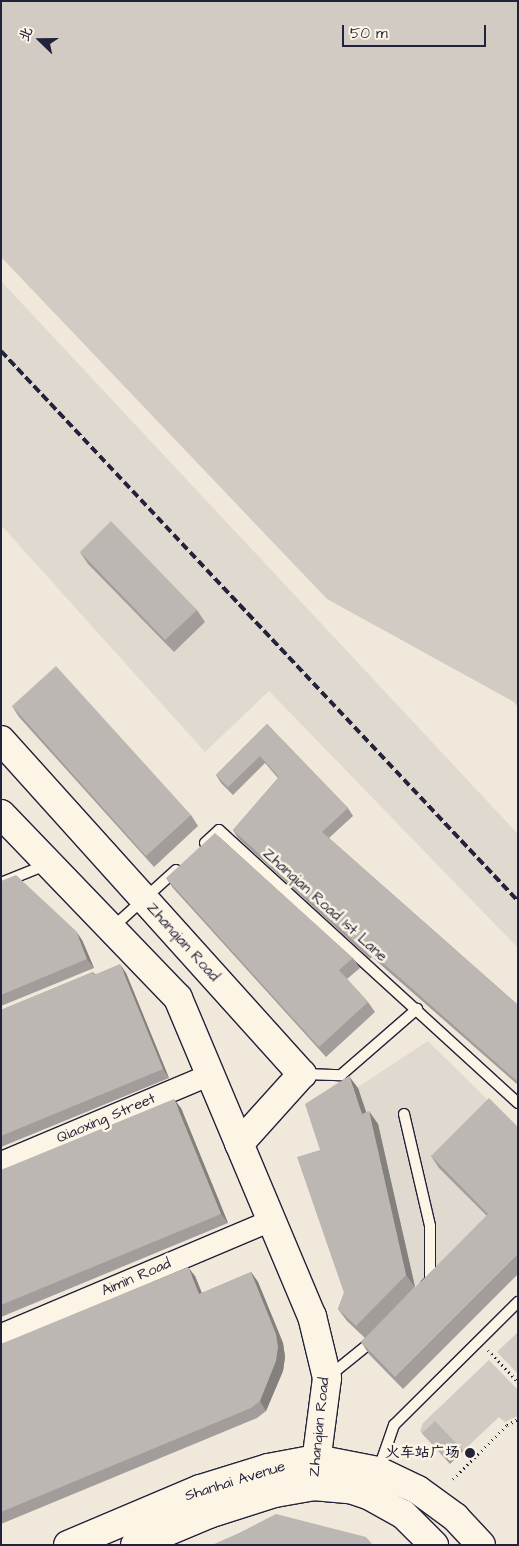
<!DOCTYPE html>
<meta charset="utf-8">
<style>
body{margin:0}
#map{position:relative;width:519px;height:1546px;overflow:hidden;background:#efe8db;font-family:"Architects Daughter","LXGW WenKai TC",sans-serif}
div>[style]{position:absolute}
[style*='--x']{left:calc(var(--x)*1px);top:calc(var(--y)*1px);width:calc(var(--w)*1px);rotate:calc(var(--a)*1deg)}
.built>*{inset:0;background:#e0d9cf}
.green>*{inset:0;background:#d1cbc3}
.path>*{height:3px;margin-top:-1.5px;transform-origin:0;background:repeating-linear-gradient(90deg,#22223b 0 1px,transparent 0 5px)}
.roads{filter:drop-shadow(1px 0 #22223b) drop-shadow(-1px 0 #22223b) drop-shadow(0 1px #22223b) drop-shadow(0 -1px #22223b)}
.lane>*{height:10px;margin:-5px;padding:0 5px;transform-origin:5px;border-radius:5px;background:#fcf5e5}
.street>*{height:21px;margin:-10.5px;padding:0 10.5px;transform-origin:10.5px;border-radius:10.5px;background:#fcf5e5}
.secondary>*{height:28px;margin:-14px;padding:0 14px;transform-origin:14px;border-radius:14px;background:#fcf5e5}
.rail>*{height:4px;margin-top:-2px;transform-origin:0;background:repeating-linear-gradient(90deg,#22223b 0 8px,transparent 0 12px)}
.wall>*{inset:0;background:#a29d9a}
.shaded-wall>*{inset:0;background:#84807d}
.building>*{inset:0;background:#bcb7b3}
.dots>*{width:14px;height:14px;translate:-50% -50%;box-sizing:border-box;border:2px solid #fcf5e5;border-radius:50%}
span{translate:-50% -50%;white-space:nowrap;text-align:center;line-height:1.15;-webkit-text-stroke:5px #fcf5e5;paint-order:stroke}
.street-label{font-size:15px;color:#22223b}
.poi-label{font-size:15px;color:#22223b;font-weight:700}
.right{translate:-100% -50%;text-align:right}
.frame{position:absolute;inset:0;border:2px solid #22223b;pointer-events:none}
.north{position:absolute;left:15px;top:15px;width:50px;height:50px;-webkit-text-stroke:4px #fcf5e5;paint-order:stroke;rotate:292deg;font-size:14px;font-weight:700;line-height:20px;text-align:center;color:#22223b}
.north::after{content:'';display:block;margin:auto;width:18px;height:22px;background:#22223b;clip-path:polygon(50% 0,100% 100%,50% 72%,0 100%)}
.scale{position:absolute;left:342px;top:25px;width:144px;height:22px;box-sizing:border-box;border:2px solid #22223b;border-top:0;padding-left:6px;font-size:15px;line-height:18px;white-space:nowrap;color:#22223b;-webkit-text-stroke:4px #fcf5e5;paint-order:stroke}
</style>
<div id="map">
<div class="built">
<div style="clip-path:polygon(1px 281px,518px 834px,518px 948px,269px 691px,205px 752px,1px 525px)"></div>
<div style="clip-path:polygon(428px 1041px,518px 1130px,518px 1274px,403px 1389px,359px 1345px,364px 1337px,347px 1321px,352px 1305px,314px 1116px)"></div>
</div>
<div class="green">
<div style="clip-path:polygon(1px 1px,518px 1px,518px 707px,514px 702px,327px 599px,1px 257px)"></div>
<div style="clip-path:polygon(518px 1332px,518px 1374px,497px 1352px)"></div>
<div style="clip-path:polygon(489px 1360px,518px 1390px,518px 1416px,505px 1422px,499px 1417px,463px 1451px,437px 1425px,425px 1437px,420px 1431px,423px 1423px)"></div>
</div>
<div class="path">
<div style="--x:488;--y:1350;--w:44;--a:46.8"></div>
<div style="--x:453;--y:1479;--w:76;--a:-45"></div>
<div style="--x:507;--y:1425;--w:13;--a:-29"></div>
</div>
<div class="roads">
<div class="lane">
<div style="--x:205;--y:843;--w:19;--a:-43"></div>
<div style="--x:219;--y:830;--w:405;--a:42.4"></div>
<div style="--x:1;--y:883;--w:51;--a:-22"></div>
<div style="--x:113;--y:927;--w:85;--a:-42.1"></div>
<div style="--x:303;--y:1074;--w:38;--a:2"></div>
<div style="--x:341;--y:1075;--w:101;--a:-41"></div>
<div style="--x:404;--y:1114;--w:115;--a:76.9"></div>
<div style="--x:430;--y:1226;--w:55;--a:90"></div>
<div style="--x:430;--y:1281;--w:6;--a:135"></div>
<div style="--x:328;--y:1377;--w:60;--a:-39"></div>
<div style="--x:378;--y:1471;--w:49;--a:-70.8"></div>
<div style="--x:394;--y:1425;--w:175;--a:-44.8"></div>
</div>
<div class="street">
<div style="--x:1;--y:1162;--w:227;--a:-22.8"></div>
<div style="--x:1;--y:1334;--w:293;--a:-22.9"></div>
</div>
<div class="secondary">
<div style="--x:1;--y:740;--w:450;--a:48"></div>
<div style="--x:302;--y:1074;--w:94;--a:132"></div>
<div style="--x:1;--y:814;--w:255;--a:46.1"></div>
<div style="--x:178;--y:998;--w:345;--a:67.2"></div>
<div style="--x:312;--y:1316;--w:64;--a:76.4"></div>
<div style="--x:327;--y:1378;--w:109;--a:97.4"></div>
<div style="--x:68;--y:1545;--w:143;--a:-23"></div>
<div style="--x:200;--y:1489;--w:71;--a:-17.2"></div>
<div style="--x:268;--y:1468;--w:49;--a:-10.6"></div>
<div style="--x:316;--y:1459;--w:63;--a:11"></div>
<div style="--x:378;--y:1471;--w:44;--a:25.4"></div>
<div style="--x:418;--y:1490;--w:46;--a:36.1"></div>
<div style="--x:455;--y:1517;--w:38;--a:47"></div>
<div style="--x:135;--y:1545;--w:80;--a:-22.7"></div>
<div style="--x:209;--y:1514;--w:69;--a:-17.7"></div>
<div style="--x:275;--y:1493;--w:39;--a:-10"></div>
<div style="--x:313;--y:1486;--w:37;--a:5"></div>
<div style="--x:350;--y:1489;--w:21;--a:19"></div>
<div style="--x:370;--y:1496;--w:38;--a:29"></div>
<div style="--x:403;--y:1514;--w:44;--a:45"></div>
</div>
</div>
<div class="rail">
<div style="--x:1;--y:351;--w:755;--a:46.77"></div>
</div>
<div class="wall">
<div style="clip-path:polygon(80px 552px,197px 610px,205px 622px,174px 652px,88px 564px)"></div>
<div style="clip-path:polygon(12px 706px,191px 815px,198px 826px,154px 867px,19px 717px)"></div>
<div style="clip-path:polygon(267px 724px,348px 808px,353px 816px,329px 838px,518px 1005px,518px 1085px,372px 957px,370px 959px,238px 838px,233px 830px,278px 778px,265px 763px,233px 795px,221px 783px,216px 775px)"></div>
<div style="clip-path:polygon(166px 878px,353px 958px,360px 968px,347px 979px,368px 1002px,375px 1012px,326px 1057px,173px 888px)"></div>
<div style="clip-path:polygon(1px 881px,82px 940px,94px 968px,1px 1006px)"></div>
<div style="clip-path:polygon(93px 972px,95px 974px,126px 973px,169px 1078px,1px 1147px,1px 1010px)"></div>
<div style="clip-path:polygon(358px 1088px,366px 1113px,378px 1124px,415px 1287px,367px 1336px,487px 1216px,439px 1168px,431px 1156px,518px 1127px,518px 1274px,403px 1389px,369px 1354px,361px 1342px,365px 1338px,347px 1321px,338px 1309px,344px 1293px)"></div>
<div style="clip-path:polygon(181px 1108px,228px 1223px,1px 1317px,1px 1170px)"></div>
<div style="clip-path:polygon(251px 1272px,258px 1282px,283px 1343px,285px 1357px,283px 1371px,266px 1411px,257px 1418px,1px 1524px,1px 1344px,195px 1276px,202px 1293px)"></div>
<div style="clip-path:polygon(422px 1433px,461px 1448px,463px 1451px,450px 1464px)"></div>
</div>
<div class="shaded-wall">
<div style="clip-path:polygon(76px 931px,82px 940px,94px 968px,87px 959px)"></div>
<div style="clip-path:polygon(120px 964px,126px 973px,169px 1078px,163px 1069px)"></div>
<div style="clip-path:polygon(349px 1076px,358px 1088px,371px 1126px,362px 1114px)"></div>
<div style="clip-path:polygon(174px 1099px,181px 1108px,228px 1223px,221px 1214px)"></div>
<div style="clip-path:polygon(369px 1111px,378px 1124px,415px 1287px,406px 1275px)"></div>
<div style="clip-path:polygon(188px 1267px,195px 1276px,206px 1304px,199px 1294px)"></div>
<div style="clip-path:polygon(251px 1272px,258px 1282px,283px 1343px,285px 1357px,283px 1371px,266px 1411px,260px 1401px)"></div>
</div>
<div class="building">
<div style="clip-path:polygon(111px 521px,197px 610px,165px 640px,80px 552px)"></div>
<div style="clip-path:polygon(56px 666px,191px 815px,146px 856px,12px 706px)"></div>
<div style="clip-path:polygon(267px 724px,348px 808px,322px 832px,518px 1005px,518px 1082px,367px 949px,365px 951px,233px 830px,279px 777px,260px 756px,228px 787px,216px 775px)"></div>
<div style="clip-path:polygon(215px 833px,353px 958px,339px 970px,368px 1002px,319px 1047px,166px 878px)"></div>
<div style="clip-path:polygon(16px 875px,76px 931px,87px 959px,1px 995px,1px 881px)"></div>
<div style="clip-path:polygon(120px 964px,163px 1069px,1px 1136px,1px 1010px,93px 972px,94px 975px)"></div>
<div style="clip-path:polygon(349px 1076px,362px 1114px,369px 1111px,406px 1275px,356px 1326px,338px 1309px,344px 1293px,297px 1157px,320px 1150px,305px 1104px)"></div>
<div style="clip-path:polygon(489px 1098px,518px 1127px,518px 1254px,395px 1377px,361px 1342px,488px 1214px,431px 1156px)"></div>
<div style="clip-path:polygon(174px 1099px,221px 1214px,1px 1305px,1px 1170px)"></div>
<div style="clip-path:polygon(188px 1267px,199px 1294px,251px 1272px,276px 1334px,278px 1347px,276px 1361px,260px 1401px,251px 1408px,1px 1512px,1px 1344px)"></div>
<div style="clip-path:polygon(435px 1421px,461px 1448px,448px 1460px,422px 1433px)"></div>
<div style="clip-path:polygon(276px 1514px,366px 1537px,373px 1545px,212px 1545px,239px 1533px)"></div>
</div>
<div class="dots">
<div style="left:470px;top:1453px;background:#22223b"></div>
</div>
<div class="street-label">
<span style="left:325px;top:905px;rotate:42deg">Zhanqian Road 1st Lane</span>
<span style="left:183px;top:942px;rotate:48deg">Zhanqian Road</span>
<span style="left:106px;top:1118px;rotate:-23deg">Qiaoxing Street</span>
<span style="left:136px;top:1277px;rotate:-23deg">Aimin Road</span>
<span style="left:319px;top:1427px;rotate:-84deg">Zhanqian Road</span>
<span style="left:235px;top:1481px;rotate:-17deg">Shanhai Avenue</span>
</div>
<div class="poi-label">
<span class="right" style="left:460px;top:1453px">火车站广场</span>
</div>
<div class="frame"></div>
<div class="north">北</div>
<div class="scale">50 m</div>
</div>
